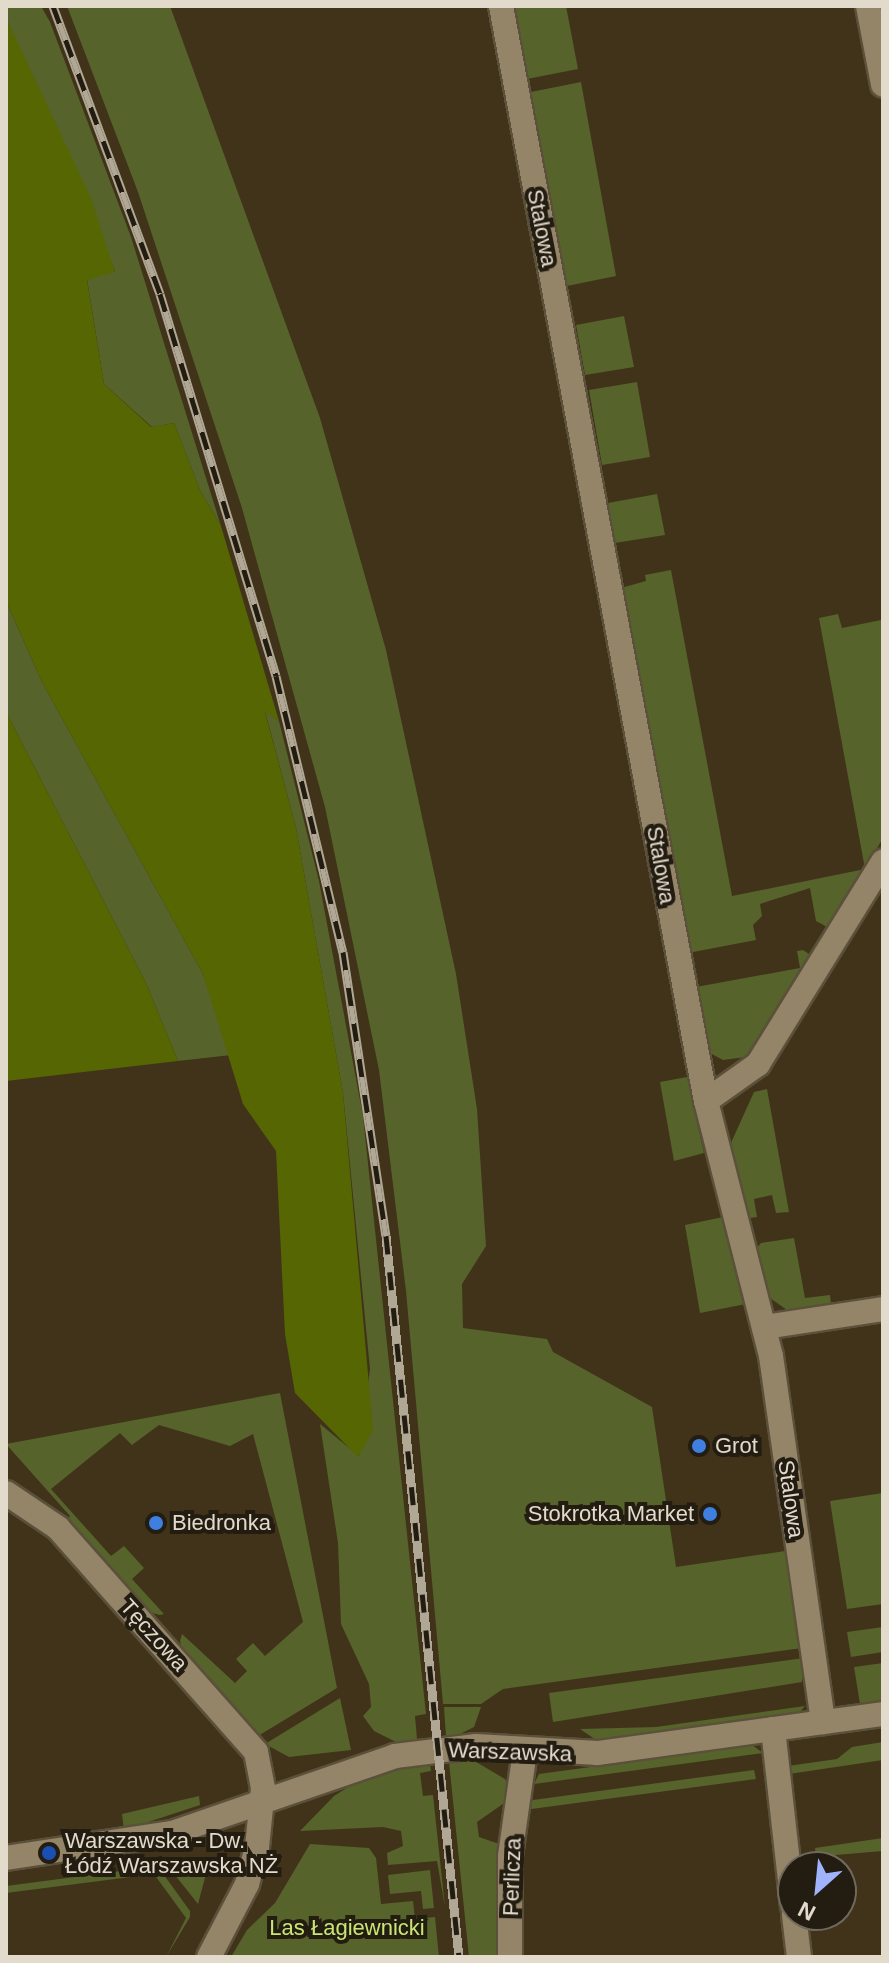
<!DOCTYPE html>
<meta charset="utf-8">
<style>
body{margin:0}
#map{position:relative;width:889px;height:1963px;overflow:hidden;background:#40331a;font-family:Helvetica,sans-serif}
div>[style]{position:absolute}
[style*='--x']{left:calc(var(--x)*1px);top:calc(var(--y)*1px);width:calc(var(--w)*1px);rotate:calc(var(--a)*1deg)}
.green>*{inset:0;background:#56632a}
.forest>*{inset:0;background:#566603}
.roads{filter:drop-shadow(2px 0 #5b503a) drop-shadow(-2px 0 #5b503a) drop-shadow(0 2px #5b503a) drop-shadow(0 -2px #5b503a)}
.minor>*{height:24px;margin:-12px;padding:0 12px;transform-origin:12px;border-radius:12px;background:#948569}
.rail>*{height:9px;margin-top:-4.5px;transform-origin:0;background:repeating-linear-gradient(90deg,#221c11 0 18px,#b1a795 0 36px);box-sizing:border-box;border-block:2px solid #b1a795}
.dots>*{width:22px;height:22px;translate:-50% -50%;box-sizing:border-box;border:4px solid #221c11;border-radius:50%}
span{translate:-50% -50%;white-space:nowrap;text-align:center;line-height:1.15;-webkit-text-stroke:8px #221c11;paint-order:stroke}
.street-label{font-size:22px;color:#e2dacb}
.poi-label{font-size:22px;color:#e2dacb}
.left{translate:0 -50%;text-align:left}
.right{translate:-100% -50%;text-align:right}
.park-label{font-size:22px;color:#cae573}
.frame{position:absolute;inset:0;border:8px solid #e2dacb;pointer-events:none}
.north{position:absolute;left:777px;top:1851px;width:80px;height:80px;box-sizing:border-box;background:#221c11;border:2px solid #6f685b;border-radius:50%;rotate:207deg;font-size:22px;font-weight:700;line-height:32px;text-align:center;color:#e2dacb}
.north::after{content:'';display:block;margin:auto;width:28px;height:36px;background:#a0b3fd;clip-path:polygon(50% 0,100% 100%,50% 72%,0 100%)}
</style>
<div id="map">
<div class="green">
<div style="clip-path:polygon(6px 6px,41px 6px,50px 22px,131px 237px,221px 526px,200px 490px,174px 423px,152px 427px,104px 384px,87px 279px,115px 271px,6px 18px)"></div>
<div style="clip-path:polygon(67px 6px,170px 6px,320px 418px,386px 650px,456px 974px,477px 1109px,486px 1246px,462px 1284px,463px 1328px,547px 1339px,553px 1352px,652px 1407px,676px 1567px,785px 1551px,802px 1648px,503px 1689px,481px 1704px,443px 1704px,406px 1291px,379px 1070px,325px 807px,242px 508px,138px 192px)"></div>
<div style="clip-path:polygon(514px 6px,566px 6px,578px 69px,527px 79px)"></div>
<div style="clip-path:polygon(581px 82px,616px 276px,567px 286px,531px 92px)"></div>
<div style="clip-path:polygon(624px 316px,634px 367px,585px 375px,576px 325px)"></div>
<div style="clip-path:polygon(637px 382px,650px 457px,602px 465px,589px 390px)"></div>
<div style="clip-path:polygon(657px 494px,665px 535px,615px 543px,608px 503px)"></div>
<div style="clip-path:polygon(671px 570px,732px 896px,865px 869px,819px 618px,838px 614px,842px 628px,881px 620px,883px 838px,865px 869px,829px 928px,816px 921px,810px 888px,760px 904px,762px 916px,753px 925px,756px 940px,688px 953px,621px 588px,646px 581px,645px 575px)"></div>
<div style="clip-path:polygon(6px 601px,42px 682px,203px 974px,231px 1055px,178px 1061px,146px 983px,6px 712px)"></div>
<div style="clip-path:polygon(265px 711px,279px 721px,319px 881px,363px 1116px,426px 1714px,415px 1716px,417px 1739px,446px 1736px,444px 1707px,481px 1707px,474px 1727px,458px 1735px,400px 1744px,374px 1731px,363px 1716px,371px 1707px,369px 1684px,341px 1624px,338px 1543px,320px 1424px,359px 1456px,370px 1369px,343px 1093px,296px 828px)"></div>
<div style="clip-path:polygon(803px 950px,812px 956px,746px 1057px,723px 1060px,710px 1053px,696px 987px,800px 968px,797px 951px)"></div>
<div style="clip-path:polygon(687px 1077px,704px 1153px,674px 1161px,660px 1082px)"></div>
<div style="clip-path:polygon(767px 1089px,789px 1212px,776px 1213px,772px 1195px,754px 1199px,757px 1217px,745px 1219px,730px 1145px,754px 1092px)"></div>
<div style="clip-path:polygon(723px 1217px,746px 1304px,700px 1313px,685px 1225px)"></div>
<div style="clip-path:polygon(794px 1238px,805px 1298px,830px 1295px,831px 1304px,787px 1310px,770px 1298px,756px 1249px,761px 1243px)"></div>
<div style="clip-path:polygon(280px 1393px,337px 1688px,258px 1736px,183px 1653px,180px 1641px,182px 1634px,235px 1683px,247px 1671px,236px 1659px,253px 1643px,265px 1656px,303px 1622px,253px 1434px,230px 1446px,159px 1425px,132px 1445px,120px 1433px,51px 1489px,111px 1556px,124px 1546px,144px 1568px,132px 1579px,164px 1614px,160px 1615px,148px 1612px,65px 1522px,70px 1516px,6px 1444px)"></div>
<div style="clip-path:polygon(883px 1493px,883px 1604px,847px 1609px,830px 1501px)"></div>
<div style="clip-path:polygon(883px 1627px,883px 1652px,851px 1657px,847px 1632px)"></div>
<div style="clip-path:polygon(804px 1658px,802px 1682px,553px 1722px,549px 1693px)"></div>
<div style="clip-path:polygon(883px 1663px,883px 1700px,860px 1704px,854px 1667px)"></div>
<div style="clip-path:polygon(340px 1698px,351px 1750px,289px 1757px,265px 1744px)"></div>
<div style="clip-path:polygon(805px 1706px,800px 1712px,596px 1740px,580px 1729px,656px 1727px)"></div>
<div style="clip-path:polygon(883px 1742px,883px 1760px,789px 1774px,788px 1766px,837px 1759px,852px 1747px)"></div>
<div style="clip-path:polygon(752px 1745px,763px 1753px,534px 1784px,539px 1774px)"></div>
<div style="clip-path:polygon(471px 1759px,505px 1779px,513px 1797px,477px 1822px,479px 1837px,502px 1845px,503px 1957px,469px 1957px,449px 1762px,430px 1764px,431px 1771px,420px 1773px,423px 1796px,433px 1795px,445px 1907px,437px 1861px,388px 1865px,387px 1853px,403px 1846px,401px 1831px,383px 1827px,300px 1831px,334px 1796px,364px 1777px,397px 1767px)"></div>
<div style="clip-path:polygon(754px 1770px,756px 1779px,524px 1810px,533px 1800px)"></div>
<div style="clip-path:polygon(199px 1796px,200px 1805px,124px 1830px,122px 1814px)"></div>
<div style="clip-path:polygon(883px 1838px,883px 1851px,824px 1856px,825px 1867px,817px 1867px,815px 1848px)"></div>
<div style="clip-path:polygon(310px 1844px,369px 1848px,376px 1858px,381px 1904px,413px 1901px,415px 1919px,435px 1917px,439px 1957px,231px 1957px,247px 1930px,275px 1903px)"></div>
<div style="clip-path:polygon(191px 1862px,203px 1867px,206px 1874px,198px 1904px,167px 1865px)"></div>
<div style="clip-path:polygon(151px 1867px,164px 1875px,190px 1911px,190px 1917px,166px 1957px,186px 1918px,154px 1874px,6px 1893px,6px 1886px)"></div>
<div style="clip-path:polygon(430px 1870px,434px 1908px,423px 1909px,421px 1891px,390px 1894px,388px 1875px)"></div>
</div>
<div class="forest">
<div style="clip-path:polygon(6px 18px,91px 198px,115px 272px,87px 280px,104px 384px,151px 427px,174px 423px,200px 490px,221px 526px,279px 721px,265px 712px,296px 828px,343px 1093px,373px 1430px,358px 1457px,295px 1393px,285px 1334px,276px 1151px,243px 1104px,203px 974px,42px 682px,6px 601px)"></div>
<div style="clip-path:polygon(6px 712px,146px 983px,178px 1061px,6px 1081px)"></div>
</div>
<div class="roads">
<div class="minor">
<div style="--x:501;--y:6;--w:1114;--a:79.4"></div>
<div style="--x:706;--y:1101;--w:263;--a:75.7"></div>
<div style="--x:771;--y:1356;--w:370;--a:81.9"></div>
<div style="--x:868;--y:6;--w:80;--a:79.2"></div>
<div style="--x:706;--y:1101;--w:64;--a:-35.4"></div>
<div style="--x:758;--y:1064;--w:238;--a:-58.3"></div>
<div style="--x:764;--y:1327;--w:120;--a:-8.6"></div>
<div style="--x:6;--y:1493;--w:63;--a:33.9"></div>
<div style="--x:58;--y:1528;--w:299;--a:48.5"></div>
<div style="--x:256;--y:1752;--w:37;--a:79"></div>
<div style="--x:263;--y:1788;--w:59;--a:95.8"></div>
<div style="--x:257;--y:1847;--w:38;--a:105"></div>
<div style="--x:247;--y:1884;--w:82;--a:117.5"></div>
<div style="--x:773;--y:1729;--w:178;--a:83.6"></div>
<div style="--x:6;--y:1858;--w:168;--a:-8.6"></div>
<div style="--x:172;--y:1833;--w:236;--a:-19"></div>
<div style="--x:395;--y:1756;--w:82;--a:-7"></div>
<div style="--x:476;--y:1746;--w:122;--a:3.3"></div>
<div style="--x:598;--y:1753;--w:288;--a:-7.8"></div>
<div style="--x:794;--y:1915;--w:42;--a:83.2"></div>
<div style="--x:510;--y:1957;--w:101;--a:-90"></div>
<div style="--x:510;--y:1856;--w:107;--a:-81.9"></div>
</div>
</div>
<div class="rail">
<div style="--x:53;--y:6;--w:307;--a:69.6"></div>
<div style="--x:160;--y:294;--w:399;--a:73.1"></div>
<div style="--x:276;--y:676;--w:284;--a:76.4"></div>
<div style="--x:343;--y:952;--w:287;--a:81.4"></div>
<div style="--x:386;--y:1236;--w:725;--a:84.22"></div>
</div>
<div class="dots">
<div style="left:699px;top:1446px;background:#3f7fe0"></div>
<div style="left:710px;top:1514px;background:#3f7fe0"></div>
<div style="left:156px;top:1523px;background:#3f7fe0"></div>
<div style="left:49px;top:1853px;background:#1a4fb4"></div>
</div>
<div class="street-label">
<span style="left:542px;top:228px;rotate:79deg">Stalowa</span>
<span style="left:661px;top:865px;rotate:80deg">Stalowa</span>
<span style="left:791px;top:1499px;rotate:82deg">Stalowa</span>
<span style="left:154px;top:1635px;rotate:48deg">Tęczowa</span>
<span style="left:510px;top:1752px;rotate:2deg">Warszawska</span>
<span style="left:512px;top:1877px;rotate:-88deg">Perlicza</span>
</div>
<div class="poi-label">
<span class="left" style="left:715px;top:1446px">Grot</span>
<span class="right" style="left:694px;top:1514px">Stokrotka Market</span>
<span class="left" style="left:172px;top:1523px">Biedronka</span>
<span class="left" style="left:65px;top:1853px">Warszawska - Dw.<br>Łódź Warszawska NŻ</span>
</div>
<div class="park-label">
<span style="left:347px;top:1928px">Las Łagiewnicki</span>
</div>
<div class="frame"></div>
<div class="north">N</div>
</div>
